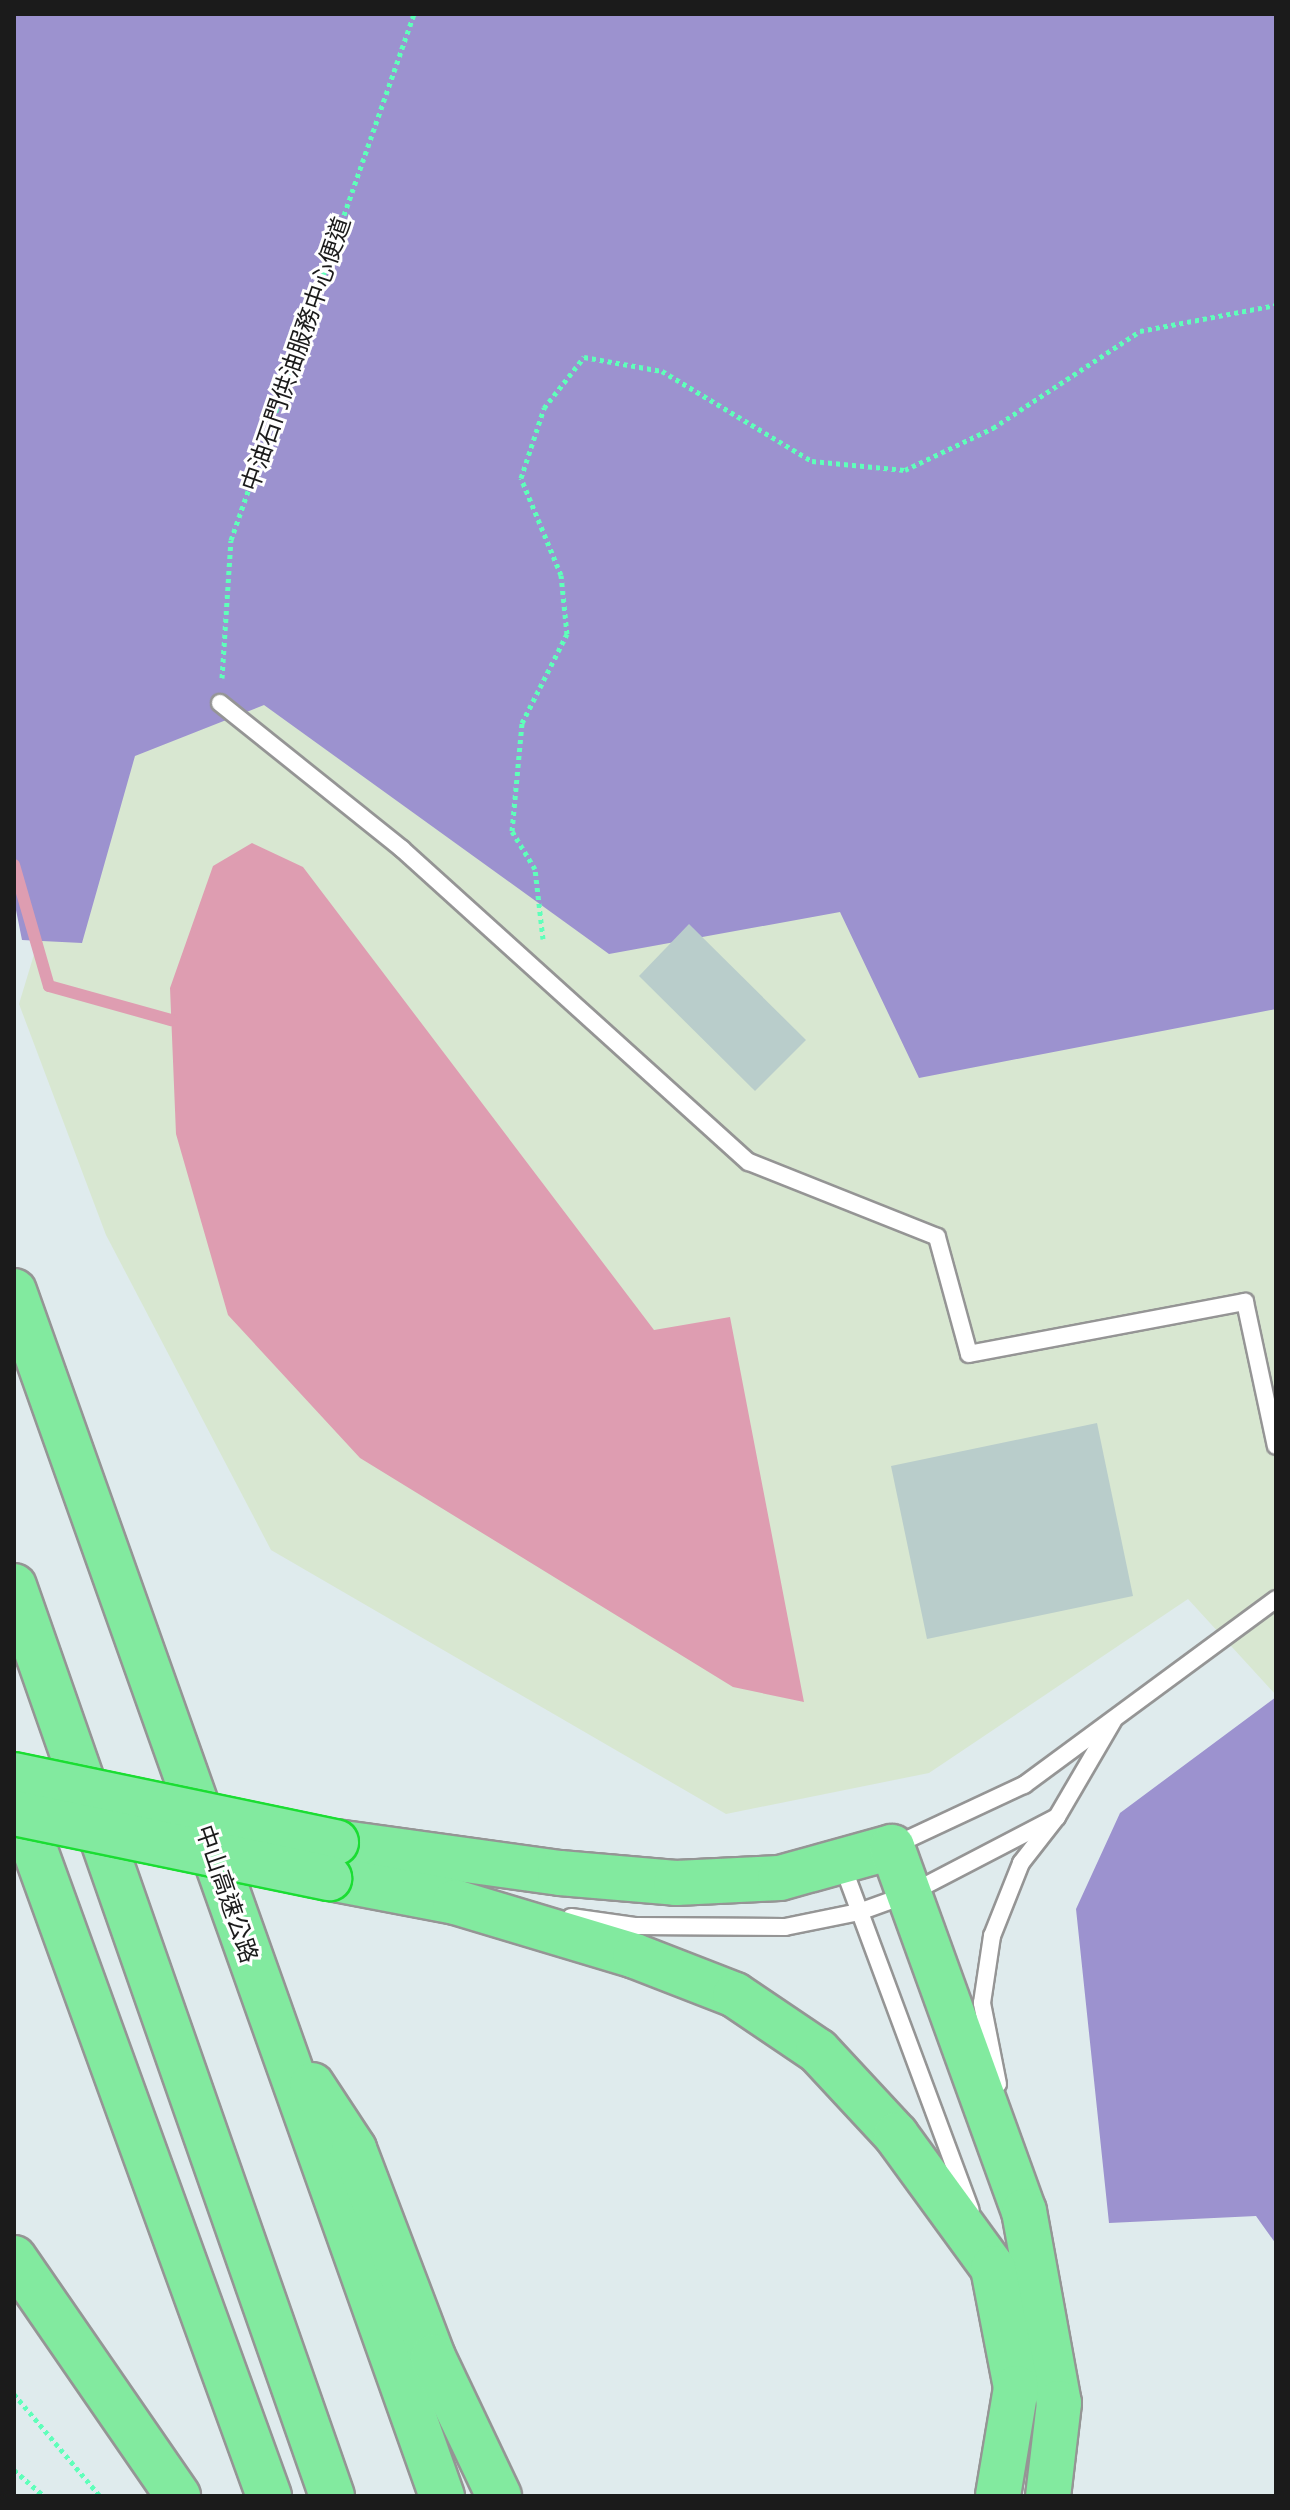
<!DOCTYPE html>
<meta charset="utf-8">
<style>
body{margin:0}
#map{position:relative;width:1290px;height:2510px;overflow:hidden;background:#dfebed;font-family:Inter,"Noto Sans TC",sans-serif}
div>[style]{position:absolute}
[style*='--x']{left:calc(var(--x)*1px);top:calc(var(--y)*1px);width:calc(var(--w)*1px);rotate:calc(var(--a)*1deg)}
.industrial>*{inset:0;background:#d8e7d1}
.forest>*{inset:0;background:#9c92cf}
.water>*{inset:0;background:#de9db1}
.stream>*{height:12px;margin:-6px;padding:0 6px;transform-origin:6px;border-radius:6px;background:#de9db1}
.building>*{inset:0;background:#b9cdcb}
.path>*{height:5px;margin-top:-2.5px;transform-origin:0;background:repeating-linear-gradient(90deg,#5fffba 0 4px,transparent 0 8px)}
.roads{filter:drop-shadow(2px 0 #959595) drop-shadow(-2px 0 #959595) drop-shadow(0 2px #959595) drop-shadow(0 -2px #959595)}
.lane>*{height:16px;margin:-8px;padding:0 8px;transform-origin:8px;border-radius:8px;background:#fff}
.highway>*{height:44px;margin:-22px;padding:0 22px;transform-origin:22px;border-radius:22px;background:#82ea9f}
.bridges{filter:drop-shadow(2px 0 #1bdd33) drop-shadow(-2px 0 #1bdd33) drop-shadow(0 2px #1bdd33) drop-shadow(0 -2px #1bdd33)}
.highway-bridge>*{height:44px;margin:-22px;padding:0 22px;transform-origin:22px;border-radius:22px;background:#82ea9f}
span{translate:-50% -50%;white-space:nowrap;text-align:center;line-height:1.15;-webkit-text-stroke:6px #fff;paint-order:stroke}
.street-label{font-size:24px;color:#1b1b1b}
.frame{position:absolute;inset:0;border:16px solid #1b1b1b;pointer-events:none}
</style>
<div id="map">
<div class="industrial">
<div style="clip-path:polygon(298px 83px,1276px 337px,1276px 1695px,1188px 1599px,929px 1773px,726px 1814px,271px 1550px,106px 1235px,19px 1004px)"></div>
</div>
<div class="forest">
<div style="clip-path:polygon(14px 14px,1276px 14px,1276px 1009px,919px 1078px,840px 912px,609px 954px,264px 705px,135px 756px,82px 943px,22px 940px,14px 900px)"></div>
<div style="clip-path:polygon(1276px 1697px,1276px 2244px,1256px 2216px,1109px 2223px,1076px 1909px,1120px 1813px)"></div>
</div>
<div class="water">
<div style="clip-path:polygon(252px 843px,303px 867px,654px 1330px,730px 1317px,804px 1702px,733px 1687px,360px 1458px,228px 1315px,176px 1134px,170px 988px,213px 866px)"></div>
</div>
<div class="stream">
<div style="--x:14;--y:865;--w:126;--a:73.9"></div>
<div style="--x:49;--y:986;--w:127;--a:15.6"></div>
</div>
<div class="building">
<div style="clip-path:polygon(689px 924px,806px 1040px,755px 1091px,639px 976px)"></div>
<div style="clip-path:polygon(1097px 1423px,1133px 1596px,927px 1639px,891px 1466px)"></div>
</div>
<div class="path">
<div style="--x:222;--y:678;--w:138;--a:-86.3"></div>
<div style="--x:231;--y:540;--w:557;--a:-70.82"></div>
<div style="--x:543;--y:939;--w:70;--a:-96.5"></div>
<div style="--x:535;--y:869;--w:44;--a:-121.2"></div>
<div style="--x:512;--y:831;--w:108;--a:-84.7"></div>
<div style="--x:522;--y:723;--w:100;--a:-63.2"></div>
<div style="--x:567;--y:634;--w:59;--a:-95.8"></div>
<div style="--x:561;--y:575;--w:105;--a:-112.4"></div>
<div style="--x:521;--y:478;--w:74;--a:-71.8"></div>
<div style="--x:544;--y:408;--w:65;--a:-51.9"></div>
<div style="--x:584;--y:357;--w:79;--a:10.2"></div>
<div style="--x:662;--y:371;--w:175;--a:31"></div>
<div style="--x:812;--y:461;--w:93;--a:5.5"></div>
<div style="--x:905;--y:470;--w:98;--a:-25.5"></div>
<div style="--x:993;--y:428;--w:176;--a:-33.4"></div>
<div style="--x:1140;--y:331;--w:138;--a:-10.8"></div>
<div style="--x:14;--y:2394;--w:133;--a:49.9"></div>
<div style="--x:14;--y:2470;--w:40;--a:41"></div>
</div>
<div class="roads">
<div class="lane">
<div style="--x:220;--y:703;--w:233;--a:38.7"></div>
<div style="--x:402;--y:849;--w:467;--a:42.1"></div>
<div style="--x:749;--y:1162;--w:202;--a:21.7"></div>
<div style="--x:937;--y:1237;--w:121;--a:74.7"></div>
<div style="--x:969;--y:1354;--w:281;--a:-10.7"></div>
<div style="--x:1245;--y:1302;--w:147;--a:77.9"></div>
<div style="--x:893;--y:1846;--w:145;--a:-25"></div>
<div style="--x:1024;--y:1785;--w:313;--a:-36.4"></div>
<div style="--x:842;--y:1864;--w:369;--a:69.6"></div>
<div style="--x:571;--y:1917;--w:66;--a:7.9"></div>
<div style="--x:636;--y:1926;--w:149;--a:0.4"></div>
<div style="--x:785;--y:1927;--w:76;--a:-11.5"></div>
<div style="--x:859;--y:1912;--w:53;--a:-19.8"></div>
<div style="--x:909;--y:1894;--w:167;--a:-27.5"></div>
<div style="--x:998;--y:2084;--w:83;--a:-101.2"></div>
<div style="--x:982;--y:2003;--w:68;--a:-81.5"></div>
<div style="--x:992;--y:1936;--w:79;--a:-68.3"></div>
<div style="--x:1021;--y:1863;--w:58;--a:-52"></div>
<div style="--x:1057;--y:1817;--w:111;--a:-59.7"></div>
</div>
<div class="highway">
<div style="--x:14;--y:1291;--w:1279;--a:70.45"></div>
<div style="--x:14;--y:1586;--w:964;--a:70.74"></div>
<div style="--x:14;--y:1792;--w:749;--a:70.09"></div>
<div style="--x:336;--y:1842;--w:226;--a:7.9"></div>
<div style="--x:560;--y:1873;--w:116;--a:4.9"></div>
<div style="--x:676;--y:1883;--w:104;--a:-2.8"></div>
<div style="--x:780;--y:1878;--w:116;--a:-15.5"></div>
<div style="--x:892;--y:1847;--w:387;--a:70.1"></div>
<div style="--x:1024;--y:2211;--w:195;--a:79.7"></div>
<div style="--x:1059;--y:2403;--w:94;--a:96.7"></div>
<div style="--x:329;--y:1878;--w:128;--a:10.8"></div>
<div style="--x:455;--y:1902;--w:188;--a:16.7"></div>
<div style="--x:635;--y:1956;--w:107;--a:21.3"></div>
<div style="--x:735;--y:1995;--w:100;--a:34"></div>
<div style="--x:818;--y:2051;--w:115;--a:47.1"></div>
<div style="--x:896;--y:2135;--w:165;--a:53.9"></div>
<div style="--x:993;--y:2268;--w:122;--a:79.1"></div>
<div style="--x:1016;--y:2388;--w:109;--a:99.5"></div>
<div style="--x:312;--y:2085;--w:77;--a:56.7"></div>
<div style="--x:354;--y:2149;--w:222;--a:69.2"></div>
<div style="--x:433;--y:2357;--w:154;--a:64.6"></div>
<div style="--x:14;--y:2258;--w:289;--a:55.4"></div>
</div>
</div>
<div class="bridges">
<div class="highway-bridge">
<div style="--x:14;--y:1775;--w:329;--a:11.8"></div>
<div style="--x:14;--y:1813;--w:322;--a:11.7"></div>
</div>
</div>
<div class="street-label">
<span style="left:296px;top:354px;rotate:-71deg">中油石門供油服務中心便道</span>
<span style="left:227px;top:1894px;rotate:71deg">中山高速公路</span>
</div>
<div class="frame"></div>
</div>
